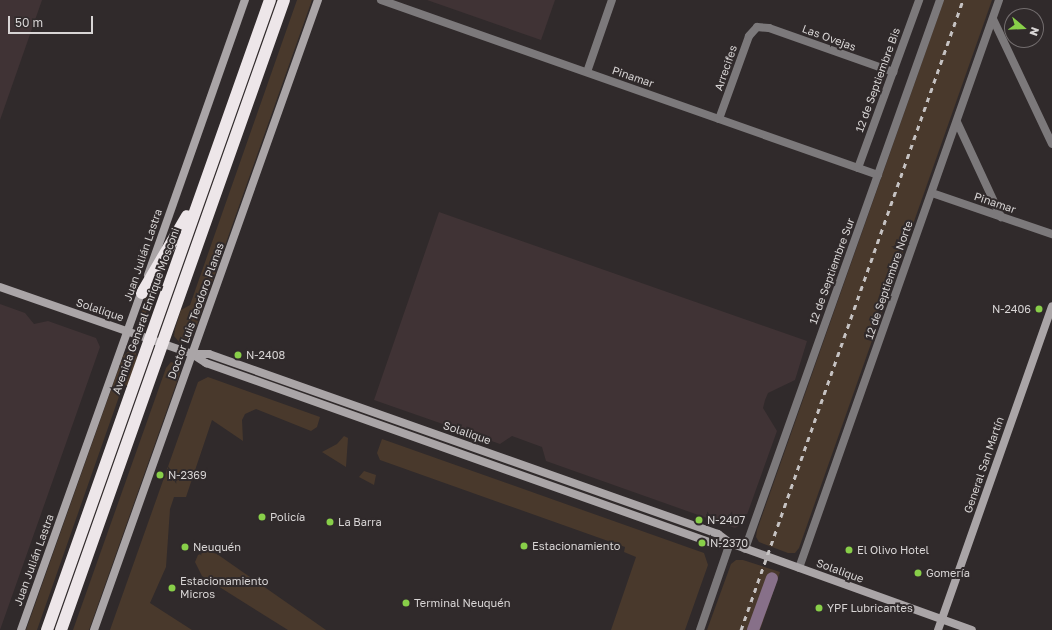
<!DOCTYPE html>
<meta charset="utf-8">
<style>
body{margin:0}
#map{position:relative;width:1052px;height:630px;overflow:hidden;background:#302a2b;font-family:"Golos Text",sans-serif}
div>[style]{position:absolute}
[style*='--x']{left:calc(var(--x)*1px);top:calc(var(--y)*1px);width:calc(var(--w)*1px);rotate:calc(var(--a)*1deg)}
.built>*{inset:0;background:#403335}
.green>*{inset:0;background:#49392c}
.canal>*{height:12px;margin:-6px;padding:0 6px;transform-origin:6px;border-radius:6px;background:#877089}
.street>*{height:8px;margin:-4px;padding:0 4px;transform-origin:4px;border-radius:4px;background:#7c797b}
.secondary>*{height:8px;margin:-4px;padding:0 4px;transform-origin:4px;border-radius:4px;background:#aaa5a7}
.highway>*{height:12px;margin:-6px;padding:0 6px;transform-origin:6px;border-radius:6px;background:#ede6e9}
.rail>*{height:3px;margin-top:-1.5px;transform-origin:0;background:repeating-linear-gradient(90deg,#c5c2c2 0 5px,transparent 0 10px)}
.dots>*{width:11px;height:11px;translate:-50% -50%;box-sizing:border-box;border:2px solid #302a2b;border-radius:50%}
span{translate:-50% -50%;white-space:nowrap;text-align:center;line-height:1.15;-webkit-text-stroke:4px #302a2b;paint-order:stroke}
.street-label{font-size:11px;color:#d8d5d5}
.poi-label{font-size:11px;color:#d8d5d5}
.right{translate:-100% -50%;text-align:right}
.left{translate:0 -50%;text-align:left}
.north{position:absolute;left:1004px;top:8px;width:40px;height:40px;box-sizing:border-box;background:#302a2b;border:1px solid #736e6f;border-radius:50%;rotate:109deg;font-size:11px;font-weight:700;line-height:16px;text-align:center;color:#d8d5d5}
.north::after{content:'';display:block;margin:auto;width:14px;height:18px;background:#88cf49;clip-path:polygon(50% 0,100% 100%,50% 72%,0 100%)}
.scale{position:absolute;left:8px;top:16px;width:85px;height:18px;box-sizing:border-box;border:2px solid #d8d5d5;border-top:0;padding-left:5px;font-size:12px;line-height:14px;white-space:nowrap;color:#d8d5d5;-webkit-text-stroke:3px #302a2b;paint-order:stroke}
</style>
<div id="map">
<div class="built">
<div style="clip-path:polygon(0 0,42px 0,0 120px)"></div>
<div style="clip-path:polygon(427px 0,555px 0,541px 40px)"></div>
<div style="clip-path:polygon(439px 212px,807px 341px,795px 380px,768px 393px,765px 400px,763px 408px,777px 431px,744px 523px,735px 528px,546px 461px,542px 447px,512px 436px,500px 444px,374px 400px)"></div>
<div style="clip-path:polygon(0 304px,25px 313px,34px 324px,48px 321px,96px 338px,100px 347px,0 630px)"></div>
</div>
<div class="green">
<div style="clip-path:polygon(297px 0,312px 0,193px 336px,189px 342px,180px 343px,174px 336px,175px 329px,181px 310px,190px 305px)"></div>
<div style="clip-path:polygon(944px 0,992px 0,799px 548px,795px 553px,788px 553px,759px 542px,756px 537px,757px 530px)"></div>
<div style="clip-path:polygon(164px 266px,144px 325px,139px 326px,138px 323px,149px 288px)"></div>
<div style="clip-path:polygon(129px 351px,136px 353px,137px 358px,129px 384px,122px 388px,37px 630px,26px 630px,123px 356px)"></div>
<div style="clip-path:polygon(171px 362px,180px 365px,180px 373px,89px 630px,73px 630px,166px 368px)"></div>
<div style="clip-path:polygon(208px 377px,320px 417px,317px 427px,311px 431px,256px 409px,245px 414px,242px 420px,243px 441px,212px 420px,186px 497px,174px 497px,170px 509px,166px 567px,150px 603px,192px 630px,110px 630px,198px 382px)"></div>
<div style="clip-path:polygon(344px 436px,348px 438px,346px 467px,322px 452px,337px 444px)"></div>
<div style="clip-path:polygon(382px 439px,704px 553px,708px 565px,685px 630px,611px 630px,636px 557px,624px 552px,625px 547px,380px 460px,377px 453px)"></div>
<div style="clip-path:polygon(364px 471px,376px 475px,374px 485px,359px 477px)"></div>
<div style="clip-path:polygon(207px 551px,217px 554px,326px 630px,288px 630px,202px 576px,195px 562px,198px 555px)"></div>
<div style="clip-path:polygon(736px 560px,743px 560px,780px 572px,760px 630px,707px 630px,731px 564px)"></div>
</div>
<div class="canal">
<div style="--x:753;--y:630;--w:55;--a:-69.9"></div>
</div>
<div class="street">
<div style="--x:381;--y:0;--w:527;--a:19.4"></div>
<div style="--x:993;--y:19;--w:138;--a:64.7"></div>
<div style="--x:587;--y:72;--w:76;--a:-70.9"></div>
<div style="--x:719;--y:119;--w:88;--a:-70.1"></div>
<div style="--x:749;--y:36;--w:12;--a:-48"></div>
<div style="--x:757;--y:27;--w:12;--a:5"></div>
<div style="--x:769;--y:28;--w:132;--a:19.5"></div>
<div style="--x:957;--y:122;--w:105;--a:65.1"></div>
<div style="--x:858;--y:168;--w:179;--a:-70"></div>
<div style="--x:932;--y:193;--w:127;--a:18.9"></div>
<div style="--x:745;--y:549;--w:583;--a:-70.45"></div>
<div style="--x:799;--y:568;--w:602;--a:-70.6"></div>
<div style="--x:700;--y:630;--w:92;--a:-71"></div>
</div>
<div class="secondary">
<div style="--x:148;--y:275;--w:292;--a:-70.6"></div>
<div style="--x:0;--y:287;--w:203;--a:19.2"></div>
<div style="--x:192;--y:354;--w:17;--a:33"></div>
<div style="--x:206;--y:363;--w:540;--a:19.58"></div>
<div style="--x:715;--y:544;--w:15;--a:-4"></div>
<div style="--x:192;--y:354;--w:17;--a:0"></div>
<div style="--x:209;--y:354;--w:540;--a:19.48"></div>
<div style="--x:718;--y:534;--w:15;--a:37"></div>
<div style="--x:730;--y:543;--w:257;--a:19.8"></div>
<div style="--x:21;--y:630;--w:363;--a:-70.4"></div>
<div style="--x:94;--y:630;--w:669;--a:-70.43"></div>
<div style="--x:938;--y:630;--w:343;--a:-70.6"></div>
</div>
<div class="highway">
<div style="--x:142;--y:293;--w:89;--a:-59.7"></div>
<div style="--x:47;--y:630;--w:668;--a:-70.51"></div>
<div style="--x:61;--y:630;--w:668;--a:-70.51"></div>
</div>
<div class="rail">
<div style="--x:741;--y:630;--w:668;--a:-70.59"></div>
</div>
<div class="dots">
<div style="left:1039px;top:309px;background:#88cf49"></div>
<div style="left:238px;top:355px;background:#88cf49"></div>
<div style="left:160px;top:475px;background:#88cf49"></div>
<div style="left:262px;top:517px;background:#88cf49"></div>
<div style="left:699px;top:520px;background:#88cf49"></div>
<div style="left:330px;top:522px;background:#88cf49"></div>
<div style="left:702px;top:543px;background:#88cf49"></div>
<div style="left:524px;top:546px;background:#88cf49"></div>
<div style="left:185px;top:547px;background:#88cf49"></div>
<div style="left:849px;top:550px;background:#88cf49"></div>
<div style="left:918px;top:573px;background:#88cf49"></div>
<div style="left:172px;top:588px;background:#88cf49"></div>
<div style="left:406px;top:603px;background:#88cf49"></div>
<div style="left:819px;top:608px;background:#88cf49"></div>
</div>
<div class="street-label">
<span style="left:829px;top:38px;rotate:20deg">Las Ovejas</span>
<span style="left:726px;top:68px;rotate:-71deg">Arrecifes</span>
<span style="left:633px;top:77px;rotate:19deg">Pinamar</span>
<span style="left:878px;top:80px;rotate:-70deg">12 de Septiembre Bis</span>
<span style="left:995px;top:203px;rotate:19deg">Pinamar</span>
<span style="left:143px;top:255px;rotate:-71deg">Juan Julián Lastra</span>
<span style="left:832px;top:271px;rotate:-70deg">12 de Septiembre Sur</span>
<span style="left:889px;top:280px;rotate:-71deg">12 de Septiembre Norte</span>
<span style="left:100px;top:310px;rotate:19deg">Solalique</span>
<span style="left:146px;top:311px;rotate:-70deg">Avenida General Enrique Mosconi</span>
<span style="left:196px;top:311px;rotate:-70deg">Doctor Luis Teodoro Planas</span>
<span style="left:467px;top:433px;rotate:19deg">Solalique</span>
<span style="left:984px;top:465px;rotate:-71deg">General San Martín</span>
<span style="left:34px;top:560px;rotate:-70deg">Juan Julián Lastra</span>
<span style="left:840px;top:571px;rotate:20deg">Solalique</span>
</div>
<div class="poi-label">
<span class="right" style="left:1031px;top:309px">N-2406</span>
<span class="left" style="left:246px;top:355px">N-2408</span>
<span class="left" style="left:168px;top:475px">N-2369</span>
<span class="left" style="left:270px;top:517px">Policía</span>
<span class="left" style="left:707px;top:520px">N-2407</span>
<span class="left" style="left:338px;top:522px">La Barra</span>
<span class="left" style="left:710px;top:543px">N-2370</span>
<span class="left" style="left:532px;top:546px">Estacionamiento</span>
<span class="left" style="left:193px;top:547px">Neuquén</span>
<span class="left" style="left:857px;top:550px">El Olivo Hotel</span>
<span class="left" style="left:926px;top:573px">Gomería</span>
<span class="left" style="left:180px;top:588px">Estacionamiento<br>Micros</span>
<span class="left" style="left:414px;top:603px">Terminal Neuquén</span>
<span class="left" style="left:827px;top:608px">YPF Lubricantes</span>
</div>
<div class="north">N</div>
<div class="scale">50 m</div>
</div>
